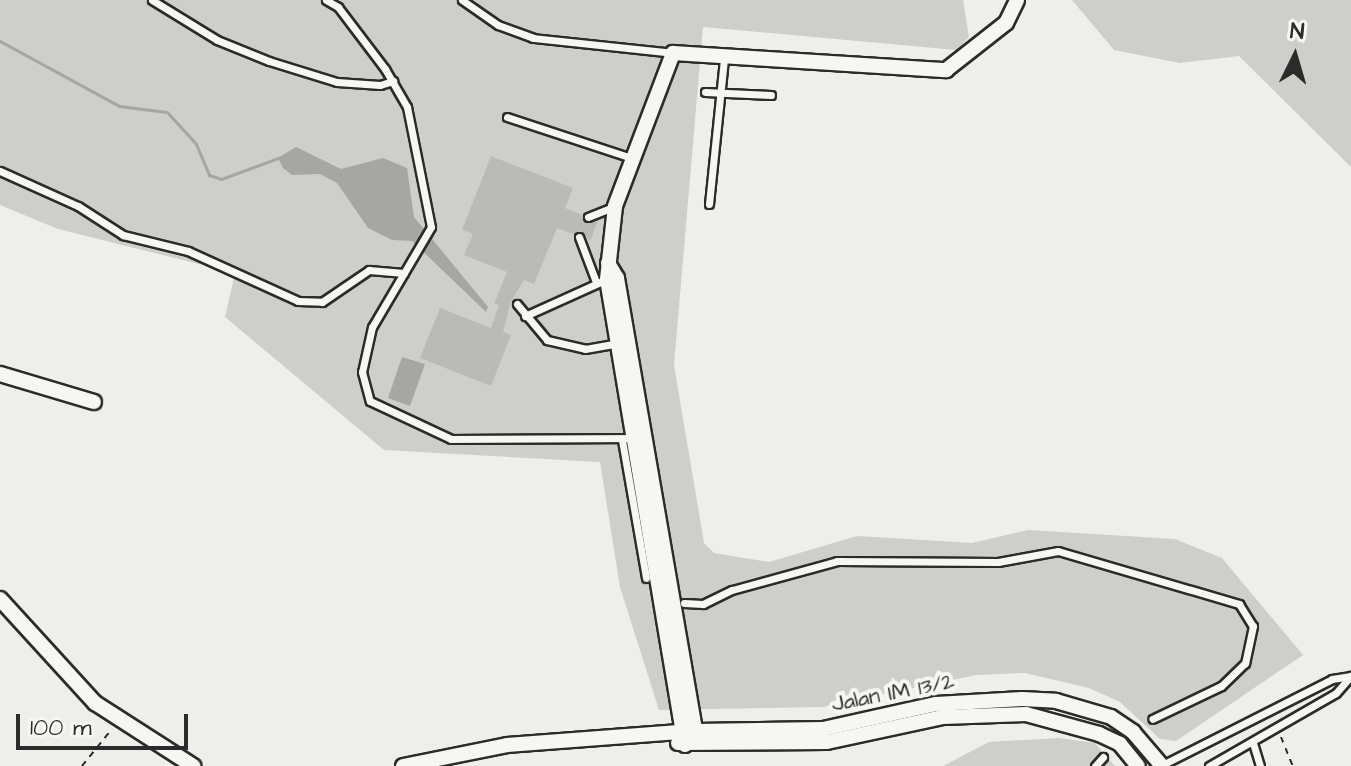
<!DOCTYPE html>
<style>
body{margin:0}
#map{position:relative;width:1351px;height:766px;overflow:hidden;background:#eeeeea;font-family:"Architects Daughter",sans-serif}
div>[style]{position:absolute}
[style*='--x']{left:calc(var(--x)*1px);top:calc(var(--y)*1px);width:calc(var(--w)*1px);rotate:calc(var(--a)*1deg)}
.green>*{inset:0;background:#cececa}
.water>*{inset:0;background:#a6a6a3}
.stream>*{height:3px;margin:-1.5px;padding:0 1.5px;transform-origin:1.5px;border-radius:1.5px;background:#a6a6a3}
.building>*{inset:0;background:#babab7}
.path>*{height:2px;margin-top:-1px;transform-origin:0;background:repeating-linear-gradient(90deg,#2b2b2b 0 6px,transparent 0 12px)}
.roads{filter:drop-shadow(2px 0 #2b2b2b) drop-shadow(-2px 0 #2b2b2b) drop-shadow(0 2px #2b2b2b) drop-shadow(0 -2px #2b2b2b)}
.service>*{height:7px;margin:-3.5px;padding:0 3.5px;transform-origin:3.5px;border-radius:3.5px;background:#f6f6f2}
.minor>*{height:14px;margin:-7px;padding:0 7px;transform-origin:7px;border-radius:7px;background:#f6f6f2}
span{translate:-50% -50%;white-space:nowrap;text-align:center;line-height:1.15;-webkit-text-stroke:8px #f6f6f2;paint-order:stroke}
.street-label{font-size:22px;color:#2b2b2b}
.north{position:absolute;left:1255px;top:16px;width:80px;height:80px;-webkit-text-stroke:6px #f6f6f2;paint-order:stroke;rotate:5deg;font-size:22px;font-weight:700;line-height:32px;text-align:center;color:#2b2b2b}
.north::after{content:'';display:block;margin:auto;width:28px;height:36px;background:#2b2b2b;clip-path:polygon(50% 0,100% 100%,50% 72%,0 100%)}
.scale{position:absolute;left:16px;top:714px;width:172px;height:36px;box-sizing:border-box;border:4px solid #2b2b2b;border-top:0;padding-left:10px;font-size:24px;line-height:28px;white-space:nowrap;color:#2b2b2b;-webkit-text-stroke:6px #f6f6f2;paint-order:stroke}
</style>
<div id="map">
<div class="green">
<div style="clip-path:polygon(0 0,963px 0,969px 37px,956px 50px,703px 27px,674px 365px,704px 543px,714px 553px,769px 562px,857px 536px,972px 543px,1028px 530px,1175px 539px,1222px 558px,1303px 655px,1176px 741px,1160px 739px,1120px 702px,1089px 688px,1025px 673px,976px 675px,823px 707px,659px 710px,620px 587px,600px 462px,384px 450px,225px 317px,235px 273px,58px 229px,0 205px)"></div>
<div style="clip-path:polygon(1072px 0,1351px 0,1351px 167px,1239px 56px,1180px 63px,1114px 50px)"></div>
<div style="clip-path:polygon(1059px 738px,1095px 743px,1115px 766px,943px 766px,989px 742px)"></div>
</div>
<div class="water">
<div style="clip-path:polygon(296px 147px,341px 169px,383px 158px,407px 168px,414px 217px,488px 307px,486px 312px,412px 241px,392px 240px,368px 228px,337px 183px,320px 174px,292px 175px,283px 168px,278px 158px)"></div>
<div style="clip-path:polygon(402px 357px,425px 364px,410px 406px,388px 398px)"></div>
</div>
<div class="stream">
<div style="--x:0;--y:41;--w:136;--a:28.6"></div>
<div style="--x:119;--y:106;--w:48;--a:7.1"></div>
<div style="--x:167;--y:112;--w:43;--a:47.8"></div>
<div style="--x:196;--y:144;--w:34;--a:67"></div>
<div style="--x:209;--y:175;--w:13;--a:18"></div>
<div style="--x:221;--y:179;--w:61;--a:-20.2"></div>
</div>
<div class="building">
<div style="clip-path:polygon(491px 156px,573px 188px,565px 208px,582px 215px,586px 223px,598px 221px,590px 241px,581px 231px,573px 234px,557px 228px,534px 284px,524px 280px,511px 301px,503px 332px,511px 335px,491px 386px,420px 358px,440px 308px,491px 328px,499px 305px,494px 304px,507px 272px,464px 255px,473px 234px,462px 230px)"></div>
</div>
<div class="path">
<div style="--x:1281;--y:737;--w:31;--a:68"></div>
<div style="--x:82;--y:766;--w:48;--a:-51"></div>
</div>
<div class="roads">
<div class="service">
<div style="--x:152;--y:0;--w:76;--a:31.6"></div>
<div style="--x:217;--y:40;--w:56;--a:22"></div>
<div style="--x:269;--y:61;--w:71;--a:17.2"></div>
<div style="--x:337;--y:82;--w:43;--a:4"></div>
<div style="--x:380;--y:85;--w:14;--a:-17"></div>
<div style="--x:326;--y:0;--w:14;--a:30"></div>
<div style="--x:338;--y:7;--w:78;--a:52.8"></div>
<div style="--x:385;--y:69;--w:44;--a:59.9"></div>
<div style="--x:407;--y:107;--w:122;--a:78.7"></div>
<div style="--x:431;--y:227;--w:116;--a:120.5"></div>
<div style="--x:372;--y:327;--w:46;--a:102.5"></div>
<div style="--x:362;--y:372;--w:30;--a:75"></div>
<div style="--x:370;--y:401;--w:89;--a:25.1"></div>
<div style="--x:451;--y:439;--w:182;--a:-0.3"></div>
<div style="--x:462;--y:0;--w:44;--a:34.8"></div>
<div style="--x:498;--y:25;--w:37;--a:20"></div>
<div style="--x:533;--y:38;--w:141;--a:6.1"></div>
<div style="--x:705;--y:92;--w:66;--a:2.6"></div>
<div style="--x:507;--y:117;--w:132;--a:18.2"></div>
<div style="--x:0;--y:171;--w:85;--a:24.2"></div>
<div style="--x:78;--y:206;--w:54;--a:32.8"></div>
<div style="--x:123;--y:235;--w:67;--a:13.8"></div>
<div style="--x:188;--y:251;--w:121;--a:24.4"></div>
<div style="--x:298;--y:301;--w:24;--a:2"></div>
<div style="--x:322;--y:302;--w:57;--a:-34.2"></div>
<div style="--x:369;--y:270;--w:35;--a:5"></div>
<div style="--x:709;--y:204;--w:147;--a:-84.1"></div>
<div style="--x:588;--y:217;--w:29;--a:-22"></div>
<div style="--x:579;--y:237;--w:48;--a:69.3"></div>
<div style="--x:517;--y:304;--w:47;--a:50.2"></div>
<div style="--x:547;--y:340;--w:39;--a:13"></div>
<div style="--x:585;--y:349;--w:36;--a:-10"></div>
<div style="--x:525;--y:316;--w:90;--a:-24.3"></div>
<div style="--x:622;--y:440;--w:140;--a:80.1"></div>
<div style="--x:684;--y:603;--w:19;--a:3"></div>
<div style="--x:703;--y:604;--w:32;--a:-26"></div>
<div style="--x:732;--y:590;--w:109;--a:-15.4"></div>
<div style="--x:837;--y:561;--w:161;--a:0.4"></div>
<div style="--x:998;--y:562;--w:61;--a:-10.4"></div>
<div style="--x:1058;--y:551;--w:189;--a:16.3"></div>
<div style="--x:1239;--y:604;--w:26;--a:58"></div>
<div style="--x:1253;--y:626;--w:38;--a:102"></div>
<div style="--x:1245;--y:663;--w:33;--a:136"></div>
<div style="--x:1221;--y:686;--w:76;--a:154.4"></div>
<div style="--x:1253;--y:743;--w:24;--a:73"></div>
<div style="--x:1162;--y:765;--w:191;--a:-26.8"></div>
<div style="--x:1332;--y:679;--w:19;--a:-9"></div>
<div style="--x:1095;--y:766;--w:12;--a:-48"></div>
<div style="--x:1209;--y:766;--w:146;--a:-29.9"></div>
<div style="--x:1336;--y:693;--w:23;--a:-49"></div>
</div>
<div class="minor">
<div style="--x:608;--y:263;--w:17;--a:59"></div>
<div style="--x:617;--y:278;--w:466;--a:80.2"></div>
<div style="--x:0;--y:374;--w:98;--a:16.6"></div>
<div style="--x:0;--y:599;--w:141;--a:47.6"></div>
<div style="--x:95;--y:703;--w:117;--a:32.7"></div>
<div style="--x:678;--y:743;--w:149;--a:-0.4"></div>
<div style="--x:827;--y:742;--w:119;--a:-12.2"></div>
<div style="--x:943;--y:717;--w:83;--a:-2.1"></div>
<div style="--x:1026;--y:714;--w:76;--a:15.3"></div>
<div style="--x:1099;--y:734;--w:23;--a:25"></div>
<div style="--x:1120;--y:744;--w:28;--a:51"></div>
<div style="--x:685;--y:745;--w:472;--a:-99.5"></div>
<div style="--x:607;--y:279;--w:73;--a:-83.7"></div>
<div style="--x:615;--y:206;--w:164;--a:-69.2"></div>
<div style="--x:673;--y:53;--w:274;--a:3.6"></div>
<div style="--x:946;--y:70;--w:76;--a:-38.1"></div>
<div style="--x:1006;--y:23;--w:25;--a:-64"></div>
<div style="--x:403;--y:766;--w:106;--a:-11.4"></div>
<div style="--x:507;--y:745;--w:189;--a:-4.3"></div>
<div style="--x:695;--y:731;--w:128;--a:-0.9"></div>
<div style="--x:823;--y:729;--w:116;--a:-12.5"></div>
<div style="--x:936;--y:704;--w:86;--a:-3.3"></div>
<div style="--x:1022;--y:699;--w:34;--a:3"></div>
<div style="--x:1056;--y:701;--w:57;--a:16.2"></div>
<div style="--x:1111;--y:717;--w:27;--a:34"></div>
<div style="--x:1133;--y:732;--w:45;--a:49.5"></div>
</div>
</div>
<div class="street-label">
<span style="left:893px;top:693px;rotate:-11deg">Jalan IM 13/2</span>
</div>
<div class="north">N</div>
<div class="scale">100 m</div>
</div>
